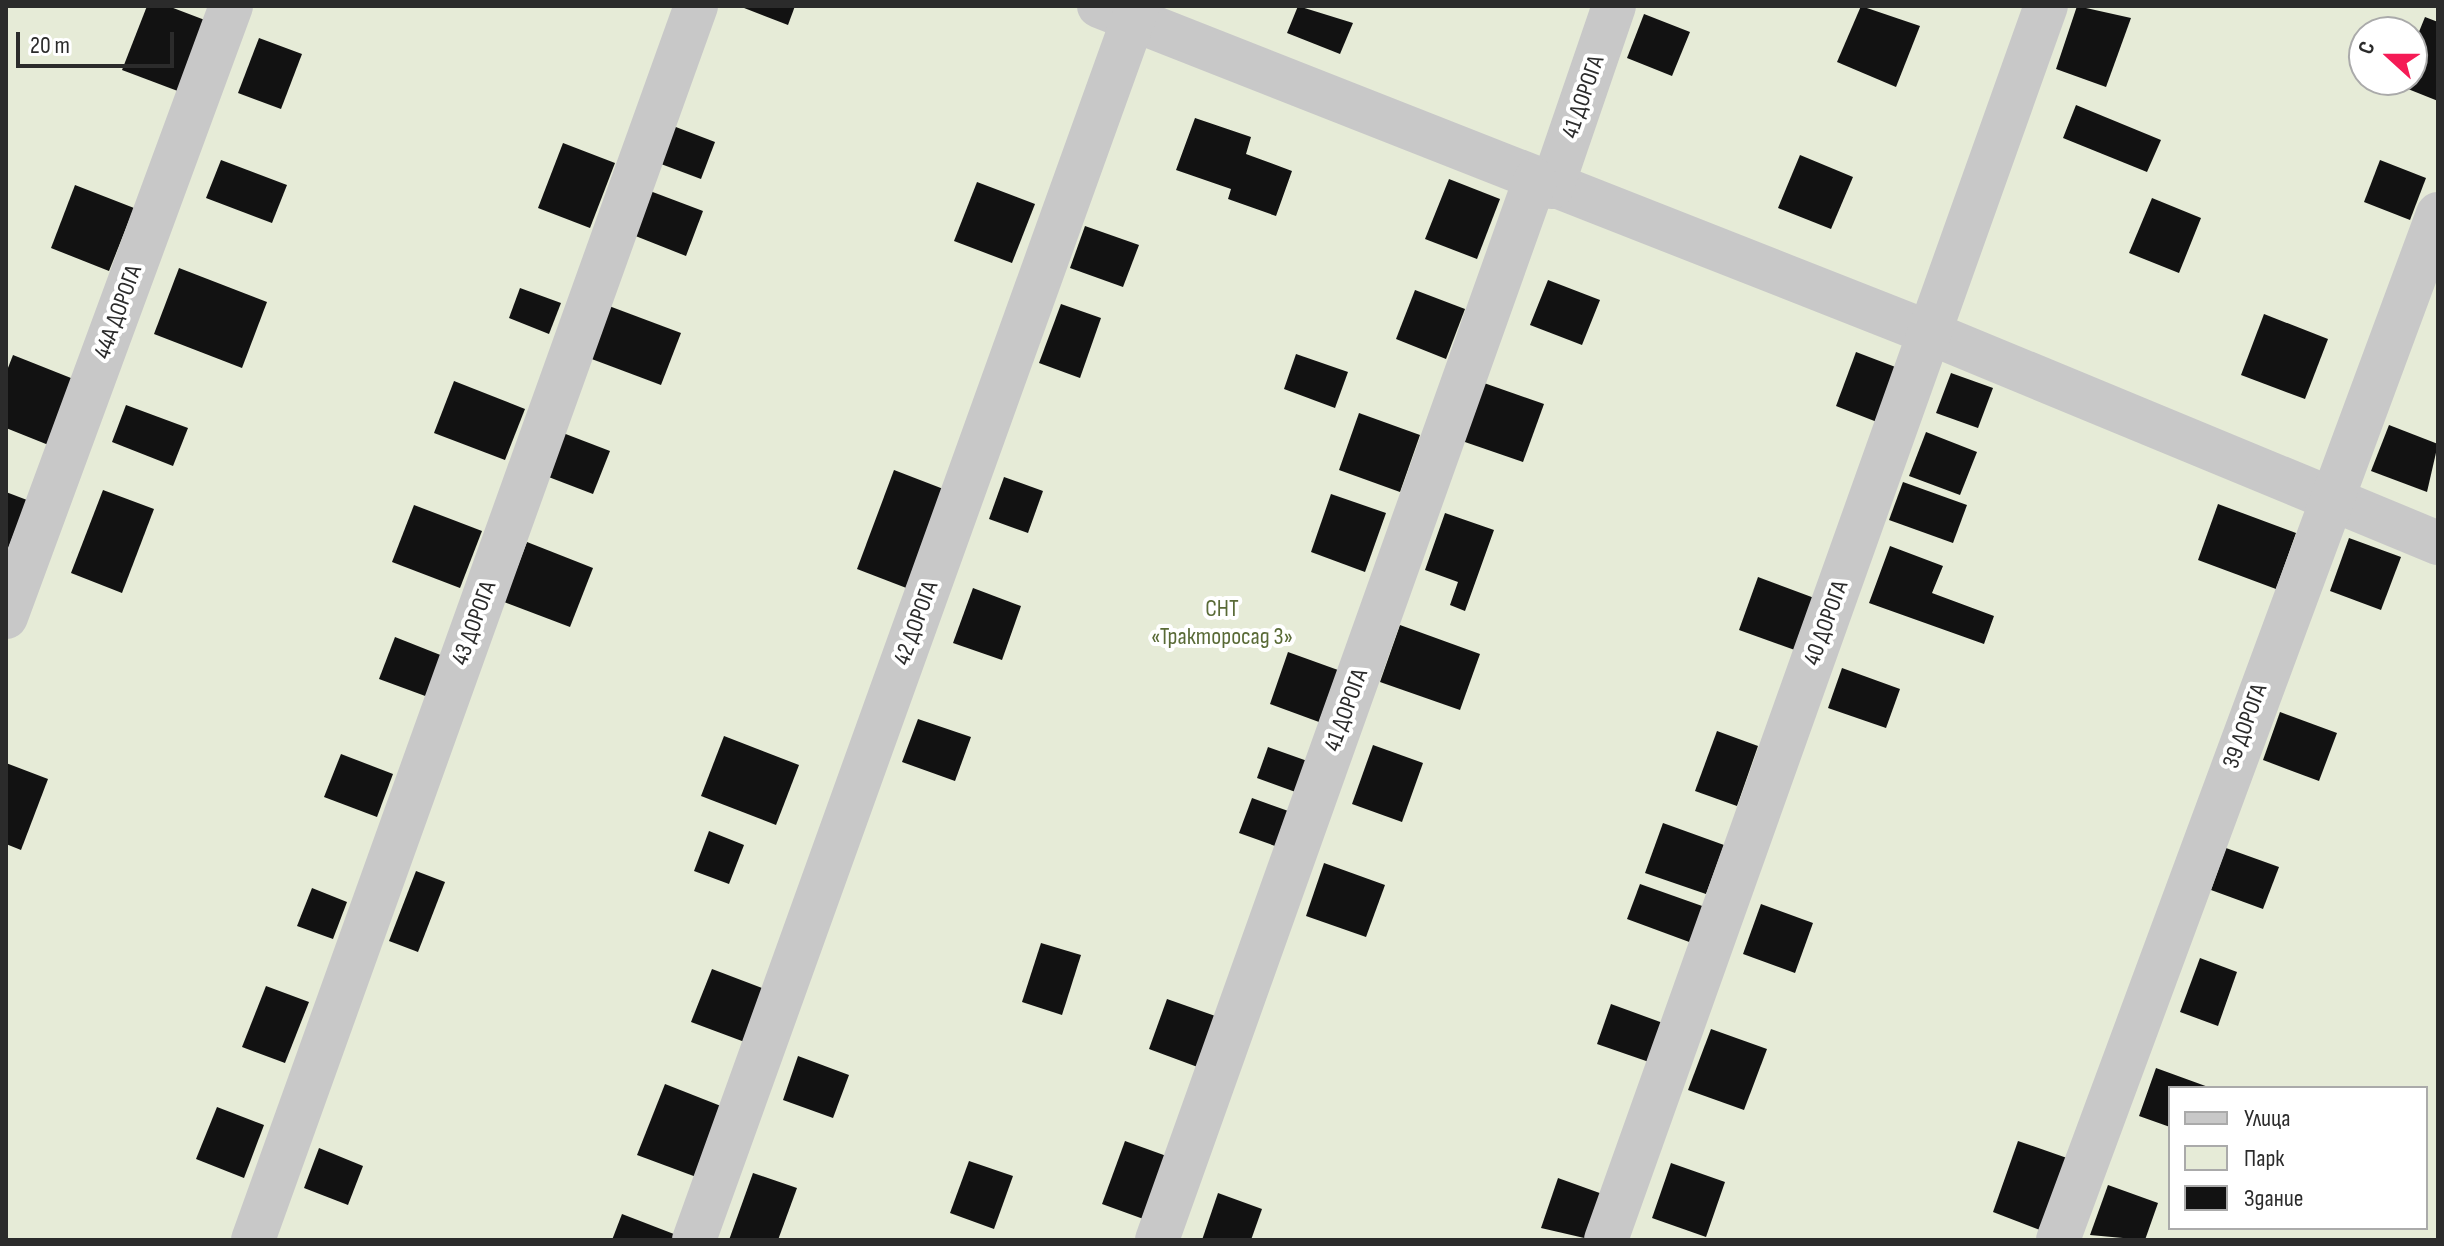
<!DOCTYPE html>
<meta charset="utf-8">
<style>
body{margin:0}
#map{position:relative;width:2444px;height:1246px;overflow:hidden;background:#fff;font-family:"Sofia Sans Condensed",sans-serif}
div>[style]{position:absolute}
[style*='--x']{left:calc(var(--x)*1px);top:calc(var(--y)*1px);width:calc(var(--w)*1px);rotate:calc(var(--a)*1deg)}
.green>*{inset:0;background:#e6ebd7}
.building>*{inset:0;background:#121212}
.minor>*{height:44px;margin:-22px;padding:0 22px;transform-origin:22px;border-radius:22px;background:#c8c8c8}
span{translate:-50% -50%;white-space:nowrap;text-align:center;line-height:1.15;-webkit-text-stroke:8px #fff;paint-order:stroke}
.street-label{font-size:24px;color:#2b2b2b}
.park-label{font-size:24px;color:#596a36}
.frame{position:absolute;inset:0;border:8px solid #2b2b2b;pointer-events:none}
.legend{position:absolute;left:2168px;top:1086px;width:260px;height:144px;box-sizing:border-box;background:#fff;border:2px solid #aaa;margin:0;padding:10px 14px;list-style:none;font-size:24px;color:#2b2b2b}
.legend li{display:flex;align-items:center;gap:16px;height:40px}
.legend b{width:40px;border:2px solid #aaa}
.north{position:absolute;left:2348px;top:16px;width:80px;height:80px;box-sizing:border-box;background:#fff;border:2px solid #aaa;border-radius:50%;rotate:291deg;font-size:22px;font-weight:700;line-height:32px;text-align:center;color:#2b2b2b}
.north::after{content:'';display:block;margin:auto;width:28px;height:36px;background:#f51b56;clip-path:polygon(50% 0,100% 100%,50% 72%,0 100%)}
.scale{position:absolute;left:16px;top:32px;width:158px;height:36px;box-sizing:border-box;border:4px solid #2b2b2b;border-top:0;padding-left:10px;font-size:24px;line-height:28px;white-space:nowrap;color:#2b2b2b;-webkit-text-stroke:6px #fff;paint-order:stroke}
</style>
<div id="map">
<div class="green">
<div style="clip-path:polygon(evenodd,6px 6px,2438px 6px,2438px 1240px,6px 1240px,6px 6px,2364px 32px,2412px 32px,2412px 80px,2364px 80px,2364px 32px,6px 6px,2170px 1088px,2426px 1088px,2426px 1228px,2170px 1228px,2170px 1088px)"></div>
</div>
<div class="building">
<div style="clip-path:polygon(147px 6px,168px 6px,210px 22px,183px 93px,122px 70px)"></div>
<div style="clip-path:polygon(739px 6px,795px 6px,788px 25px)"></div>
<div style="clip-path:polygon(1298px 6px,1353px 23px,1340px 54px,1287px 33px)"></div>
<div style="clip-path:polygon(1861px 6px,1920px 26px,1896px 87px,1837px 62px)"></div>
<div style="clip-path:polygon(2077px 6px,2131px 18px,2106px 87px,2056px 69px)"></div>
<div style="clip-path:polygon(1644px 14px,1690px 32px,1672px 76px,1627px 58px)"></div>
<div style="clip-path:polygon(2425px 17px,2438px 22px,2438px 101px,2398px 85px,2412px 80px,2412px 49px)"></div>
<div style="clip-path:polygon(259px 38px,302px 54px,281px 109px,238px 93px)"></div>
<div style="clip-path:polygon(2076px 105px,2161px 140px,2147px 172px,2063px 138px)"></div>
<div style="clip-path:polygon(1195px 118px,1251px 137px,1246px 154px,1292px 171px,1276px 216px,1228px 199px,1231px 189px,1176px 170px)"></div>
<div style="clip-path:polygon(668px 124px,715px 142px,701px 179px,653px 161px)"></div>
<div style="clip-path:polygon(563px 143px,615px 163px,590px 228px,538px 208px)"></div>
<div style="clip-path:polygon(1800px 155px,1853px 177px,1831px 229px,1778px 208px)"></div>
<div style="clip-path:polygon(221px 160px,287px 185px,272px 223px,206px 198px)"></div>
<div style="clip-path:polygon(2380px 160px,2426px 178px,2410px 220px,2364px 202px)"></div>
<div style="clip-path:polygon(1449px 179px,1500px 199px,1477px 259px,1425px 239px)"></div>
<div style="clip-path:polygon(977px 182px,1035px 204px,1012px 263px,954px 241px)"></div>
<div style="clip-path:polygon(75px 185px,134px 208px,109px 271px,51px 248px)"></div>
<div style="clip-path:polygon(650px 191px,703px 211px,686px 256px,633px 235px)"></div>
<div style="clip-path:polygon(2152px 198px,2201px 218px,2179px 273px,2129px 253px)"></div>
<div style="clip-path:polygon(1085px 226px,1139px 245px,1123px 287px,1070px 268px)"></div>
<div style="clip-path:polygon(179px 268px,267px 302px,242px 368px,154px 334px)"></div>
<div style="clip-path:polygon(1548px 280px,1600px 300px,1582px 345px,1530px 325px)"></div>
<div style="clip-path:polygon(520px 288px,561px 303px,549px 334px,509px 318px)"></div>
<div style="clip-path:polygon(1415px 290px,1465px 309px,1446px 359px,1396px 339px)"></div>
<div style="clip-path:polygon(1061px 304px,1101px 318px,1080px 378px,1039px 363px)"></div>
<div style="clip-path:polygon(609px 306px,681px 333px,661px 385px,589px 358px)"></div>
<div style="clip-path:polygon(2264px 314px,2328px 339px,2305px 399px,2241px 375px)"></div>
<div style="clip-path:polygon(1856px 352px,1898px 368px,1877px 422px,1836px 406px)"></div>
<div style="clip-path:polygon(1296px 354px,1348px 372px,1335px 408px,1284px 389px)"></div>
<div style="clip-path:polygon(13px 355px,76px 380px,51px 446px,6px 428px,6px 373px)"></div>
<div style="clip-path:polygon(1951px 373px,1993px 388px,1978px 428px,1936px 413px)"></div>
<div style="clip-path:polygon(454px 381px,525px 409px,505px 460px,434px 433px)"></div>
<div style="clip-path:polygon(1484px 383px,1544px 404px,1523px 462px,1462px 441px)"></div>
<div style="clip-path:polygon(126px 405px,188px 428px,173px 466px,112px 442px)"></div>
<div style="clip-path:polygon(1359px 413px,1420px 435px,1400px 492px,1339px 470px)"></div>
<div style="clip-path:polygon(2389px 425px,2438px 444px,2427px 492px,2371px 471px)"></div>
<div style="clip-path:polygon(1926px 432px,1977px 452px,1960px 495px,1909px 476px)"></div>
<div style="clip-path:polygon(563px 433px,610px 451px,593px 494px,546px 476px)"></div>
<div style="clip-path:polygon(894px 470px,946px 490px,909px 589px,857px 569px)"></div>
<div style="clip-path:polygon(1004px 477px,1043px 491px,1028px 533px,989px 519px)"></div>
<div style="clip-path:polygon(1903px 482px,1967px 505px,1953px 543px,1889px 520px)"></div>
<div style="clip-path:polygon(103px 490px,154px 509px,122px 593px,71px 573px)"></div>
<div style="clip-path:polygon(6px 492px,27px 500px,6px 554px)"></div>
<div style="clip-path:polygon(1331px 494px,1386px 513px,1365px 572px,1311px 552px)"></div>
<div style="clip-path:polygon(2218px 504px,2296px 533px,2276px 589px,2198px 560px)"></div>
<div style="clip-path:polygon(414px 505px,482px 531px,460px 588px,392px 562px)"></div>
<div style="clip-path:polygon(1445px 513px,1494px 530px,1465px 611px,1450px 605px,1458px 582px,1425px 570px)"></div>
<div style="clip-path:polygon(2349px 538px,2401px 557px,2381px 610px,2330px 591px)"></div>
<div style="clip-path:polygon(527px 542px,593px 568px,570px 627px,504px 602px)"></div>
<div style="clip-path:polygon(1890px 546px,1943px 566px,1932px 593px,1994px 616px,1984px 644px,1869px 603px)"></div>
<div style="clip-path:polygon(1758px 577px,1825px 602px,1806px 654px,1739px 630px)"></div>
<div style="clip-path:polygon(973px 588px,1021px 606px,1002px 660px,953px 643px)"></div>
<div style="clip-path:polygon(1400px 625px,1480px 654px,1460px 710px,1380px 682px)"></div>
<div style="clip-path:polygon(395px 637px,443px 656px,428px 697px,379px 679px)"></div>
<div style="clip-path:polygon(1288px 652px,1338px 670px,1319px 722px,1270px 704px)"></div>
<div style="clip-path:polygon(1842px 668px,1900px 689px,1886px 728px,1828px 708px)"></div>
<div style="clip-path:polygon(2280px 712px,2337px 733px,2319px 781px,2263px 760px)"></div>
<div style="clip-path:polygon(918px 719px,971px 737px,955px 781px,902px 762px)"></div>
<div style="clip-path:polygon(1717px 731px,1758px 746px,1737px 806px,1695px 791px)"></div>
<div style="clip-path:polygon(724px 736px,799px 765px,776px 825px,701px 796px)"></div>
<div style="clip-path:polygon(1373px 745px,1423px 763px,1402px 822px,1352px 804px)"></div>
<div style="clip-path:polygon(1268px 747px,1313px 763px,1301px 794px,1257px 778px)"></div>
<div style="clip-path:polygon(341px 754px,393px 774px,377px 817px,324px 797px)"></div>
<div style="clip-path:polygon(6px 763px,48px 779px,21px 850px,6px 844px)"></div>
<div style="clip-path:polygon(1252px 798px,1291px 812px,1278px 847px,1239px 833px)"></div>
<div style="clip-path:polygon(1663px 823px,1724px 845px,1706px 894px,1645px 873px)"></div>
<div style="clip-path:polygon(709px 831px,744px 845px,729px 884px,694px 871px)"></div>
<div style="clip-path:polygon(2226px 848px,2279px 867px,2263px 909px,2211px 890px)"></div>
<div style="clip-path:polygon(1324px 863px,1385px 885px,1366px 937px,1306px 916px)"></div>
<div style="clip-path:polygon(416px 871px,445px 882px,418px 952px,389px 941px)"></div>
<div style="clip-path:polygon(1640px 884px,1705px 907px,1692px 943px,1627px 919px)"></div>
<div style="clip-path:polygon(312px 888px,347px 902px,333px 939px,297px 926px)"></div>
<div style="clip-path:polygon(1761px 904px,1813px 923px,1795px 973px,1743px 954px)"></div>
<div style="clip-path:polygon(1041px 943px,1081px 955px,1062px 1015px,1022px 1002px)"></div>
<div style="clip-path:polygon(2200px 958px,2237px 972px,2218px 1026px,2180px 1012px)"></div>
<div style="clip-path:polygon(712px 969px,770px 991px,750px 1044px,691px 1022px)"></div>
<div style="clip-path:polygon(266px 986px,309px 1002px,285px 1063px,242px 1047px)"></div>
<div style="clip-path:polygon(1167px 999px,1221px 1018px,1203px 1069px,1149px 1049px)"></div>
<div style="clip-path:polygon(1611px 1004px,1663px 1023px,1649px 1062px,1597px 1044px)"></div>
<div style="clip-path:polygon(1711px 1029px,1767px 1049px,1744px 1110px,1688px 1090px)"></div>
<div style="clip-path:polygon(798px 1056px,849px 1075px,833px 1118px,783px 1100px)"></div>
<div style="clip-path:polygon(2156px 1068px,2211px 1088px,2170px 1088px,2170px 1127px,2139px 1116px)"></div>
<div style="clip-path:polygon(665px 1084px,726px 1108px,699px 1178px,637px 1155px)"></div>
<div style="clip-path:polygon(217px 1107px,264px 1125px,244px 1178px,196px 1159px)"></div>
<div style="clip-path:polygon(1125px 1141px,1172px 1158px,1149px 1221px,1102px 1204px)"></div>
<div style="clip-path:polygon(2018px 1141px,2067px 1158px,2040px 1230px,1993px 1212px)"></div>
<div style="clip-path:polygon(319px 1148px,363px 1166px,348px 1205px,304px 1188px)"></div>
<div style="clip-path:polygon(969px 1161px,1013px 1176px,994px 1229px,950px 1213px)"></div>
<div style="clip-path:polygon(1671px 1163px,1725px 1182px,1706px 1237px,1652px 1218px)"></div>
<div style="clip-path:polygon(753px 1173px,797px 1188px,778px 1240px,729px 1240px)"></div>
<div style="clip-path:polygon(1558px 1178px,1608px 1196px,1593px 1240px,1541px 1228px)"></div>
<div style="clip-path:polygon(2108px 1185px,2158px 1203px,2145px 1240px,2090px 1235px)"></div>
<div style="clip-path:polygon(1218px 1193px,1262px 1209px,1251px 1240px,1202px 1240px)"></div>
<div style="clip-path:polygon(622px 1214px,679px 1236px,677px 1240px,612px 1240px)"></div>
</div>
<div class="minor">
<div style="--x:1099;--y:6;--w:893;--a:21.48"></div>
<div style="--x:1930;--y:333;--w:550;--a:22.46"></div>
<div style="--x:1552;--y:187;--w:191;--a:-71.1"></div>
<div style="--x:6;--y:617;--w:651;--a:-69.78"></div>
<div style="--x:253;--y:1240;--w:1311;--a:-70.25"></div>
<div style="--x:694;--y:1240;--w:1311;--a:-70.21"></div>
<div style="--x:1157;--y:1240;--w:1125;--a:-70.37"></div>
<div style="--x:1606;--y:1240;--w:1310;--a:-70.38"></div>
<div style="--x:2058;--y:1240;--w:1094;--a:-69.68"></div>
</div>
<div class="street-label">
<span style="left:1583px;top:97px;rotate:-71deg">41 ДОРОГА</span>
<span style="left:118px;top:312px;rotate:-70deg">44А ДОРОГА</span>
<span style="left:474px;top:623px;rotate:-70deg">43 ДОРОГА</span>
<span style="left:916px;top:623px;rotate:-70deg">42 ДОРОГА</span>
<span style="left:1826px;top:623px;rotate:-70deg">40 ДОРОГА</span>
<span style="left:1346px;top:710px;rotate:-70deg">41 ДОРОГА</span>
<span style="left:2245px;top:726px;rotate:-70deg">39 ДОРОГА</span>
</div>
<div class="park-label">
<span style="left:1222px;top:623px">СНТ<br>«Тракторосад 3»</span>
</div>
<div class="frame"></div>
<ul class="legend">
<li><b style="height:10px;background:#c8c8c8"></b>Улица</li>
<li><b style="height:22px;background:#e6ebd7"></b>Парк</li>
<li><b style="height:22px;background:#121212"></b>Здание</li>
</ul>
<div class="north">С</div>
<div class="scale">20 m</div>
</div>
